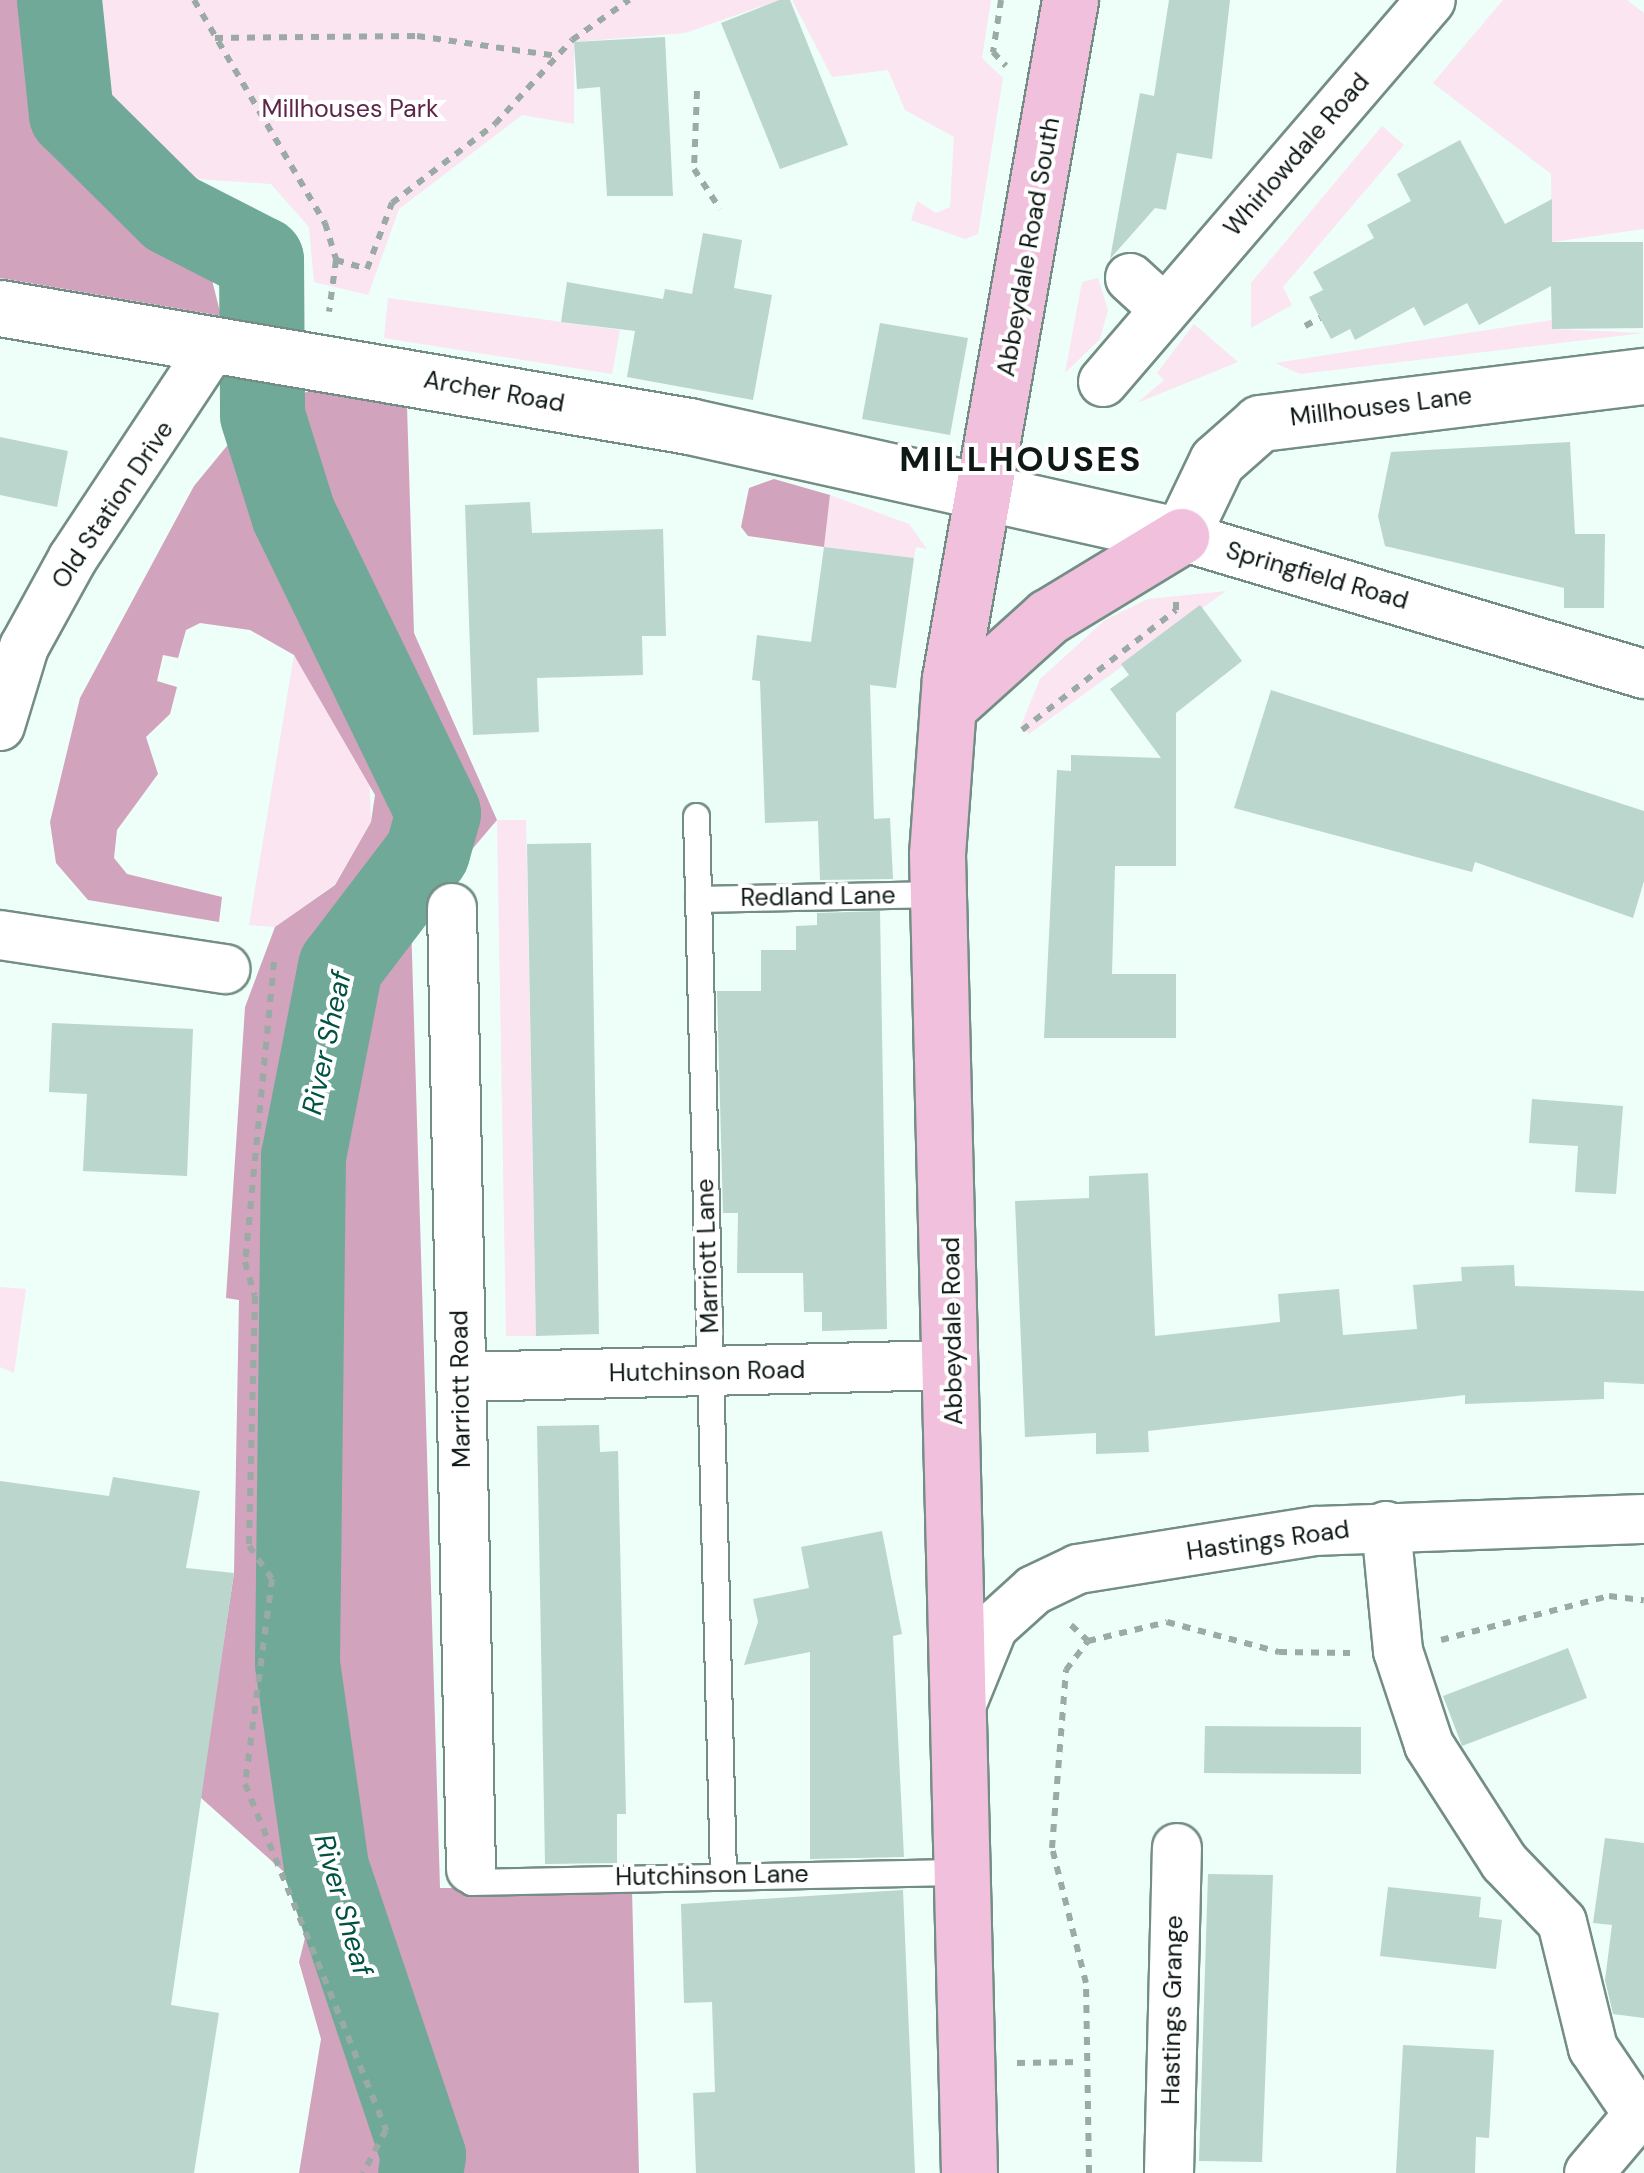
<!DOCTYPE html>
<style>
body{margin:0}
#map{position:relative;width:1644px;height:2173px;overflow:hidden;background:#eefef8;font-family:"DM Sans",sans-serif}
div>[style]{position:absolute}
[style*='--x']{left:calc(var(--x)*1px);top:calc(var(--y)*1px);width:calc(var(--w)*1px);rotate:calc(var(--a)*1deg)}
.green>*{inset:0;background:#fae5f0}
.forest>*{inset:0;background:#d1a3bc}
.river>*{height:85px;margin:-42.5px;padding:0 42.5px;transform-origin:42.5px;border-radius:42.5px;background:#70a997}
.building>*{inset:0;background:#bbd6cd}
.path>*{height:6px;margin-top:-3px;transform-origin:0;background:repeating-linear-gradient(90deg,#9caaa5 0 8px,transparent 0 16px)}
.roads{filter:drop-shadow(2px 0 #748e85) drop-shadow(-2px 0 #748e85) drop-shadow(0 2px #748e85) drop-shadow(0 -2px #748e85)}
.service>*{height:25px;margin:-12.5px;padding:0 12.5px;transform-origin:12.5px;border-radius:12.5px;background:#fff}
.minor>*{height:48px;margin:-24px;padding:0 24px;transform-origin:24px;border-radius:24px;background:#fff}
.tertiary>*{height:55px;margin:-27.5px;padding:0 27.5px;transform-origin:27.5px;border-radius:27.5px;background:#fff}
.primary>*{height:55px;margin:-27.5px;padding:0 27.5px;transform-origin:27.5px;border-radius:27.5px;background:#f0c0dc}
span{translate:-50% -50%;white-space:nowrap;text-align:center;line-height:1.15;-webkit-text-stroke:8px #fff;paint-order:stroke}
.park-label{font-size:25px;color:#5e2549}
.street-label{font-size:25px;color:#0e1815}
.water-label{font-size:28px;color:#005241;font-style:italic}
.district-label{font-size:35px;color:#0e1815;font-weight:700;letter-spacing:2.5px}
</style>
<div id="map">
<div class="green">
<div style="clip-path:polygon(90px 0,779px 0,685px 33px,574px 42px,574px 124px,522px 115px,399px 209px,368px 295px,314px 282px,309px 227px,271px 184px,182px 178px,103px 95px)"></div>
<div style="clip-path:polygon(792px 0,991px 0,982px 58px,1003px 78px,978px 234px,965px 239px,911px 220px,917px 201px,936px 213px,950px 207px,954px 137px,905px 110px,888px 70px,832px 77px)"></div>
<div style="clip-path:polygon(1503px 0,1627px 0,1644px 13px,1644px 229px,1552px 242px,1551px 174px,1433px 83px)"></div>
<div style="clip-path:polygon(1382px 126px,1404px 145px,1283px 287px,1292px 305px,1251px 328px,1251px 283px)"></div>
<div style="clip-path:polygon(1098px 278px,1108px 310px,1100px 339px,1065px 373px,1082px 282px)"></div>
<div style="clip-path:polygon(388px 298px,620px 330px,612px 374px,384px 338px)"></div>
<div style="clip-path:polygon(1552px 320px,1553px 329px,1644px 333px,1300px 374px,1275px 363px)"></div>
<div style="clip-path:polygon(1194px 324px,1238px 362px,1137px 403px,1164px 380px,1157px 373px)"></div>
<div style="clip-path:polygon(830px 495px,909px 524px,927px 549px,916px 547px,914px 558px,824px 547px)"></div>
<div style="clip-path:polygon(1226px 591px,1029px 734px,1020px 728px,1040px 679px,1105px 620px,1148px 599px)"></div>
<div style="clip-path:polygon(294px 655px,369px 773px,371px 822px,335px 884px,275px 927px,249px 925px)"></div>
<div style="clip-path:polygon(497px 820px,526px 820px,536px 1336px,506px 1336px)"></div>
<div style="clip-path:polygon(0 1287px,26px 1289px,14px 1373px,0 1367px)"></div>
</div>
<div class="forest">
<div style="clip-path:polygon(0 0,35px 0,58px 139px,145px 225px,208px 264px,221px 316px,0 278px)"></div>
<div style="clip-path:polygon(309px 391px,407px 406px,414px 633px,497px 820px,411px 921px,440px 1888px,632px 1889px,639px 2173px,299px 2173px,321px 2039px,299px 1962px,312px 1910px,293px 1880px,200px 1797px,234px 1573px,239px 1300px,226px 1298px,245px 1007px,275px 927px,335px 885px,371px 822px,375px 795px,294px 655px,250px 630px,200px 623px,186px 630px,178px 658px,163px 655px,157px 681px,177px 687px,170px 714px,146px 737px,158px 774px,117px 830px,114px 858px,127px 874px,222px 897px,219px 922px,88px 900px,56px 863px,50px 822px,80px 698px,194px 486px,254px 413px)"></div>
<div style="clip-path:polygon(774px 479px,830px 495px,824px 547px,748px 536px,741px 527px,749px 488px)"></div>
</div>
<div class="river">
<div style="--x:59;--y:0;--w:115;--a:84"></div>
<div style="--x:71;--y:114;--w:141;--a:44.7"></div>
<div style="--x:171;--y:213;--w:101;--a:27.1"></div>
<div style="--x:261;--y:259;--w:156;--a:89.6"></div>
<div style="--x:262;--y:415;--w:104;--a:72.6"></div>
<div style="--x:293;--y:514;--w:332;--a:64.1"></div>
<div style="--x:438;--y:813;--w:41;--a:105.8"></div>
<div style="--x:427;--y:852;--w:143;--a:127.3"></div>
<div style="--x:340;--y:966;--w:194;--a:101"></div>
<div style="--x:303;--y:1156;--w:507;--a:90.68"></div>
<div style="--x:297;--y:1663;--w:206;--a:81.9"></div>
<div style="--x:326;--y:1867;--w:304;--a:71.4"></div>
<div style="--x:423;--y:2155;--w:18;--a:99"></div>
</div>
<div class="building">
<div style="clip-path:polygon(779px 0,790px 0,848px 145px,780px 169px,721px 23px)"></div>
<div style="clip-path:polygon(1169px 0,1230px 0,1212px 159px,1177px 153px,1166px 210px,1155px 208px,1110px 259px,1140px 93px,1154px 96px)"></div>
<div style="clip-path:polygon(665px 37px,673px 196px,607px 196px,600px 87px,577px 89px,574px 42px)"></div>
<div style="clip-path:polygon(1460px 140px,1505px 224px,1552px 199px,1552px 242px,1643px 242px,1643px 328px,1552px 329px,1551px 286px,1479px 325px,1467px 303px,1424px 326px,1414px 307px,1355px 340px,1350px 329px,1331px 339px,1309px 297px,1323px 290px,1313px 272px,1374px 238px,1367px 225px,1411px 201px,1397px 174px)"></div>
<div style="clip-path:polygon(703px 233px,742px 240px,734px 288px,772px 295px,753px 400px,627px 377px,635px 331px,561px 322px,567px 282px,663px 299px,665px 289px,692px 294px)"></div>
<div style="clip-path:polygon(880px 323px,968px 338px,950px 435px,862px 419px)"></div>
<div style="clip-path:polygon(0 437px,68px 451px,57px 507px,0 495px)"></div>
<div style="clip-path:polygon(1570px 442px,1575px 534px,1605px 534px,1604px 608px,1564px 608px,1564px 588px,1385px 546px,1378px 516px,1391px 452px)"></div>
<div style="clip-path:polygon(530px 502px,532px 533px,663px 529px,666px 636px,642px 636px,643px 675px,537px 678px,539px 732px,473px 735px,465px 505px)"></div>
<div style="clip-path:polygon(824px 547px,914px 558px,896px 688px,870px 685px,874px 819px,890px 818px,893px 879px,820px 880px,818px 821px,765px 823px,760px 681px,752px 680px,757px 635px,811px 642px)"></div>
<div style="clip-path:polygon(1200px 605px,1242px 661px,1176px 713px,1176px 866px,1115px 866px,1112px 974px,1176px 974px,1176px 1038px,1044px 1038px,1057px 770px,1071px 771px,1071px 755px,1161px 758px,1110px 689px,1129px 675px,1121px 664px)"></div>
<div style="clip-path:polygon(1271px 690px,1644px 811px,1644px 881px,1633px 918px,1475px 862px,1472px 872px,1234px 808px)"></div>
<div style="clip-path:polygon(591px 843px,599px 1334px,536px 1336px,527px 844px)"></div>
<div style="clip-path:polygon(880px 911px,887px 1329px,822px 1331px,822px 1312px,804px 1312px,803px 1273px,737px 1273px,738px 1213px,723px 1213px,717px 991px,761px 991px,761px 950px,796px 950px,796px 926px,817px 925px,817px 913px)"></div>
<div style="clip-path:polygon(52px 1023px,193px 1029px,187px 1176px,83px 1171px,87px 1094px,49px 1092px)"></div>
<div style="clip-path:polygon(1532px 1099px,1623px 1106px,1616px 1194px,1575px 1192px,1578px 1146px,1529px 1143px)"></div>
<div style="clip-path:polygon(1148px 1173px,1155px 1336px,1280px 1322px,1278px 1294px,1339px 1289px,1343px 1335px,1417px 1329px,1413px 1285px,1462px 1281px,1461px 1267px,1514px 1265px,1515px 1286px,1644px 1291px,1644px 1384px,1604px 1382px,1604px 1399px,1465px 1404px,1465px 1395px,1148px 1431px,1149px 1452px,1096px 1454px,1096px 1433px,1025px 1437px,1015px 1201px,1089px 1198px,1089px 1176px)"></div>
<div style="clip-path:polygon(599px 1425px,600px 1452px,618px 1451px,626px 1814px,617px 1814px,617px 1863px,545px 1864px,537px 1426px)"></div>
<div style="clip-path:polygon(113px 1477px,200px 1491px,186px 1568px,234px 1573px,171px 2005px,219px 2013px,194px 2173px,0 2173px,0 1481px,109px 1496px)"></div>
<div style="clip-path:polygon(882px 1531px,902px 1634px,893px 1636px,904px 1857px,810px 1859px,810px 1652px,744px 1665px,758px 1622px,753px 1599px,809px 1588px,801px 1547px)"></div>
<div style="clip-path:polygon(1568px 1648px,1587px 1698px,1462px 1746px,1443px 1696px)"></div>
<div style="clip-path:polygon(1205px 1726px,1361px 1727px,1361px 1774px,1204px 1773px)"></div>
<div style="clip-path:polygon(1605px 1838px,1644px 1843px,1644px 2018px,1613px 2014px,1605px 1980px,1612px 1925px,1593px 1923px)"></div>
<div style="clip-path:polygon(1208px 1874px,1273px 1875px,1262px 2162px,1199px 2161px)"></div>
<div style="clip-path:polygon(1388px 1887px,1481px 1897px,1479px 1917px,1502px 1920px,1496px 1969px,1380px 1956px)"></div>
<div style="clip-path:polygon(903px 1890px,915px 2173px,696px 2173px,693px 2093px,715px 2092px,712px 2002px,684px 2003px,681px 1904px)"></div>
<div style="clip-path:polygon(1403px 2045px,1494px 2050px,1489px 2138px,1476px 2137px,1475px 2173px,1396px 2173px)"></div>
</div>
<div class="path">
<div style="--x:194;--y:0;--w:259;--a:59.6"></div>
<div style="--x:325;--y:223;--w:39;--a:73"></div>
<div style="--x:336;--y:260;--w:52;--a:97.7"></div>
<div style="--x:1001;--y:0;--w:53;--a:98.7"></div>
<div style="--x:993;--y:52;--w:19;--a:47"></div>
<div style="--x:215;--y:38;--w:202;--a:-0.6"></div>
<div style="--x:417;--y:36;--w:142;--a:8.1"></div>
<div style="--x:697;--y:91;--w:78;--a:92.2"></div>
<div style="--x:694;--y:169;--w:48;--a:57"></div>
<div style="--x:336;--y:260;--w:32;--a:16"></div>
<div style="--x:367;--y:269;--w:71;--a:-69.3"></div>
<div style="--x:392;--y:203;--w:130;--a:-37.5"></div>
<div style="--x:495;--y:124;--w:114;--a:-47.5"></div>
<div style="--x:572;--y:40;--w:70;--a:-35.1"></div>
<div style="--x:1305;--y:326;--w:17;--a:-28"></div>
<div style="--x:1022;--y:730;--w:195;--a:-37.9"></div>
<div style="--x:1176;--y:610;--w:11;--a:-90"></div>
<div style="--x:274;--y:962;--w:301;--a:95.5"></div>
<div style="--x:245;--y:1262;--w:35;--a:74"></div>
<div style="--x:255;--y:1296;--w:250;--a:91.4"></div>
<div style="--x:249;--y:1546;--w:40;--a:55.1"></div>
<div style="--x:272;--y:1579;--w:207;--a:97.5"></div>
<div style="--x:245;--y:1784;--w:374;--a:67.8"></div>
<div style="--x:386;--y:2130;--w:49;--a:118.1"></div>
<div style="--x:1071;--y:1625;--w:23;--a:43"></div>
<div style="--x:1441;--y:1640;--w:174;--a:-14.7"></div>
<div style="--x:1609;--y:1596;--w:35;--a:7"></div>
<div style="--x:1017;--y:2063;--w:64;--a:-0.9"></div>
<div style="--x:1089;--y:2173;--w:190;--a:-90.9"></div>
<div style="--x:1086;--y:1983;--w:139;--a:-104.1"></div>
<div style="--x:1052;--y:1848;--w:179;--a:-85.5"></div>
<div style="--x:1066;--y:1670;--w:36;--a:-53"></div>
<div style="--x:1088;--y:1641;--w:81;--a:-13.5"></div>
<div style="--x:1167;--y:1622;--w:116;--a:15"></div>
<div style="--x:1279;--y:1652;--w:71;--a:0.8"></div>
</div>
<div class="roads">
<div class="service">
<div style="--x:696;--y:816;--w:1060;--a:88.54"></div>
<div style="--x:698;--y:899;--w:240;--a:-1.2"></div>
<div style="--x:471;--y:1869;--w:13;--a:90"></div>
<div style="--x:471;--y:1882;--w:495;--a:-1.2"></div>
</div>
<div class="minor">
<div style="--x:1130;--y:278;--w:46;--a:42.4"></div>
<div style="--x:1103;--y:382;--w:503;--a:-49.35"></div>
<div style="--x:1181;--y:536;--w:483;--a:16.6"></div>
<div style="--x:0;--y:726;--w:83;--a:-73.1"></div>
<div style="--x:24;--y:647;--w:102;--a:-61.2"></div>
<div style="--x:73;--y:558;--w:255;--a:-56.5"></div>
<div style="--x:452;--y:908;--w:961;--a:88.87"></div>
<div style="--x:0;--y:935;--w:228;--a:8.6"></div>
<div style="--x:461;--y:1377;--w:492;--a:-1.4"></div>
<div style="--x:1386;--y:1526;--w:126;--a:84.5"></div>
<div style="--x:1398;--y:1651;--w:99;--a:71.7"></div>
<div style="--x:1429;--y:1745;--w:139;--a:57.3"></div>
<div style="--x:1504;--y:1862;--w:83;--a:46"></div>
<div style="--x:1562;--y:1922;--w:130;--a:76.2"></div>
<div style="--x:1593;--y:2048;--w:75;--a:55.9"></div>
<div style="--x:963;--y:1701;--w:80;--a:-67.9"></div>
<div style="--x:993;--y:1627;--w:55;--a:-42.1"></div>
<div style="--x:1034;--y:1590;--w:49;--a:-25.5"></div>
<div style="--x:1078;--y:1569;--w:241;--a:-9.1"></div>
<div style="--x:1316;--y:1531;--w:328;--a:-2.1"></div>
<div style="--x:1169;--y:2173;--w:325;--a:-88.6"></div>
<div style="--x:1589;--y:2173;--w:85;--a:-49.8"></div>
</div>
<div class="tertiary">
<div style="--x:0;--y:308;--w:699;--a:9.72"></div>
<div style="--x:689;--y:426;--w:504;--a:12.6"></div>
<div style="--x:1181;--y:536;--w:83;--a:-64.4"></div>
<div style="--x:1217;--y:461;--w:57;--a:-41.5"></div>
<div style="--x:1260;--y:423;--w:387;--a:-7"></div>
</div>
<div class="primary">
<div style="--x:948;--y:707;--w:135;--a:-42"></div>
<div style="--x:1048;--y:617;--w:156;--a:-31.3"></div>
<div style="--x:969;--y:2173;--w:1319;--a:-91.39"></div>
<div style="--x:937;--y:854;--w:176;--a:-85.8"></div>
<div style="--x:950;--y:678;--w:689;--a:-79.96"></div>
</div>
</div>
<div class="park-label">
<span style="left:350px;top:109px">Millhouses Park</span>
</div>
<div class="street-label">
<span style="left:1297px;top:155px;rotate:-49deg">Whirlowdale Road</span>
<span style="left:1029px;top:247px;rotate:-80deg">Abbeydale Road South</span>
<span style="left:494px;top:392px;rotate:10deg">Archer Road</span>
<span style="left:1381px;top:407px;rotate:-7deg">Millhouses Lane</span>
<span style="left:113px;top:505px;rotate:-56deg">Old Station Drive</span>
<span style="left:1317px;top:576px;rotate:16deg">Springfield Road</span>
<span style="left:818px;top:897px;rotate:-1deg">Redland Lane</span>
<span style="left:708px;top:1256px;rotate:-92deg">Marriott Lane</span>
<span style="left:953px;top:1331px;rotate:-91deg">Abbeydale Road</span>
<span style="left:707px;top:1372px;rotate:-1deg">Hutchinson Road</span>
<span style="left:461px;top:1389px;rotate:-91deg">Marriott Road</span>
<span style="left:1268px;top:1541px;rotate:-8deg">Hastings Road</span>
<span style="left:712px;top:1876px;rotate:-1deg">Hutchinson Lane</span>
<span style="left:1173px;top:2010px;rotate:-89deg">Hastings Grange</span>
</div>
<div class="water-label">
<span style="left:327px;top:1043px;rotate:-78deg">River Sheaf</span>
<span style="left:343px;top:1905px;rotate:74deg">River Sheaf</span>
</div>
<div class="district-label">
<span style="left:1021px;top:459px">MILLHOUSES</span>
</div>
</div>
